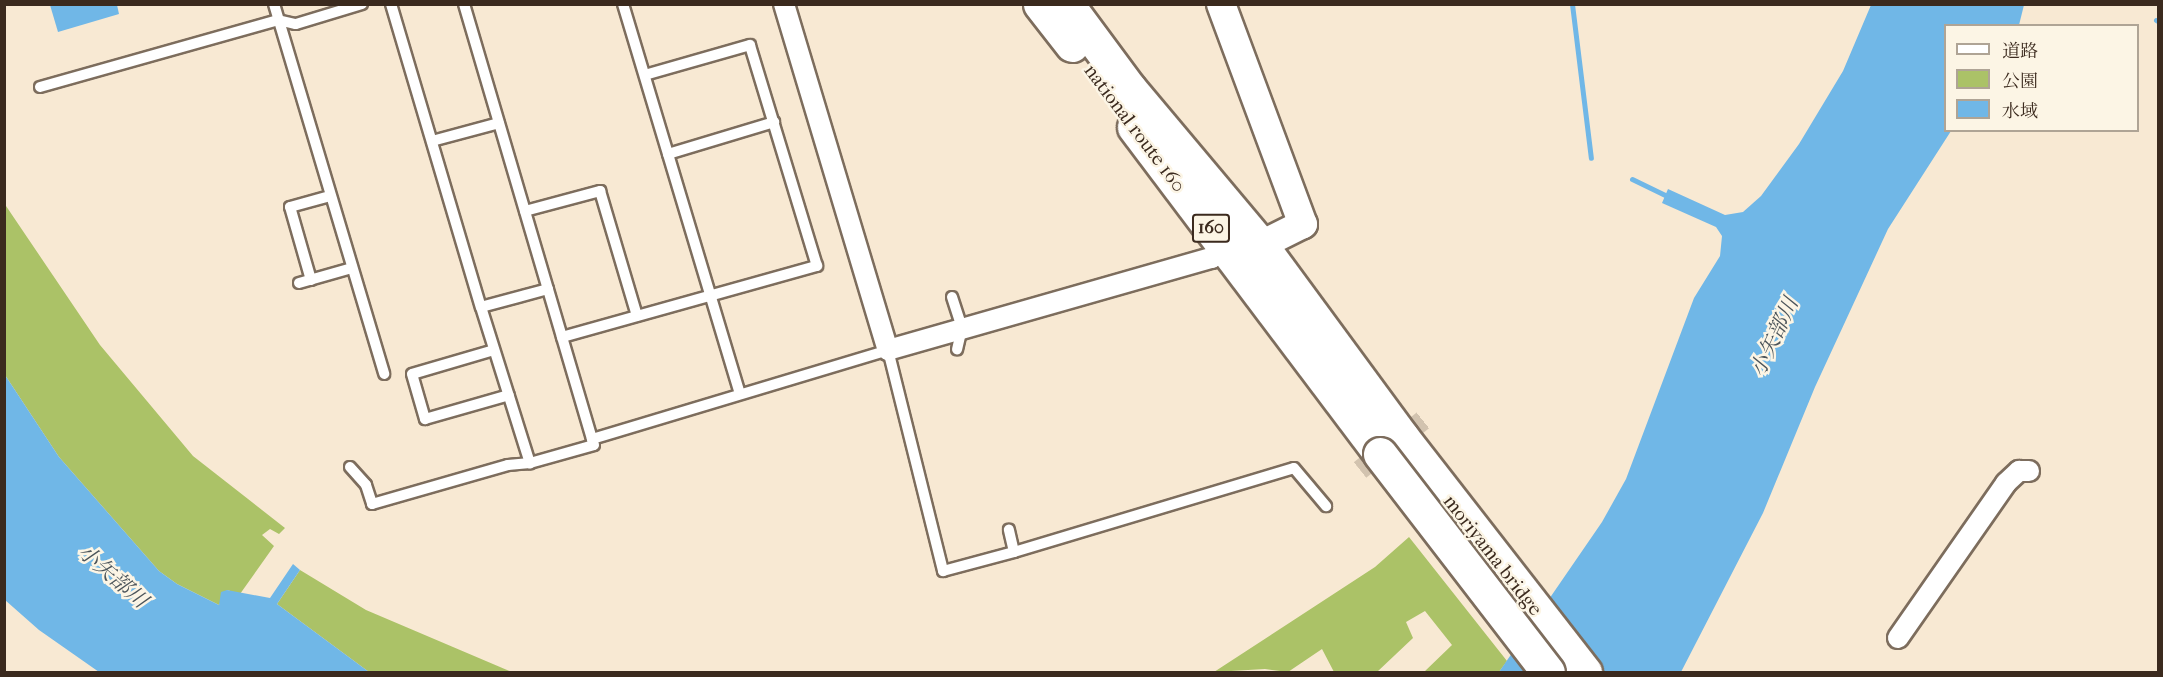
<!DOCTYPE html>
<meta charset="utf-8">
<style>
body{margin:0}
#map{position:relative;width:2163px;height:677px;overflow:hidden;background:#f8e9d3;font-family:"IM FELL French Canon","Noto Serif JP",serif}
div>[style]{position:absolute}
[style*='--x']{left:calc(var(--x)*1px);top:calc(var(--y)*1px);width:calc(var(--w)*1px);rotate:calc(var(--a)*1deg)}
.green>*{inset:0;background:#abc267}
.water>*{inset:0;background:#70b7e7}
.stream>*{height:5px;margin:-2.5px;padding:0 2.5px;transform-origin:2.5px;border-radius:2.5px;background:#70b7e7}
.street-tunnel>*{height:20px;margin-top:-10px;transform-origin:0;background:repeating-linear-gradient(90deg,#d2c3af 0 20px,transparent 0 30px)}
.roads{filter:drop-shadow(2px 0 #7d6d5d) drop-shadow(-2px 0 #7d6d5d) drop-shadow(0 2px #7d6d5d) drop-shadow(0 -2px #7d6d5d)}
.lane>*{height:10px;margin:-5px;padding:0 5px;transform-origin:5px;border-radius:5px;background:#fff}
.street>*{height:20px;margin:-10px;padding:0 10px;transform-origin:10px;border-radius:10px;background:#fff}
.secondary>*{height:28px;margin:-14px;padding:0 14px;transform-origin:14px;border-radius:14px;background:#fff}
.highway>*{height:33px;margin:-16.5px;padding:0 16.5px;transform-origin:16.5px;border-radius:16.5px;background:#fff}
.bridges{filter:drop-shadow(2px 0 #7d6d5d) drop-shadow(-2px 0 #7d6d5d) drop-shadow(0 2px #7d6d5d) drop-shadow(0 -2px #7d6d5d)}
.highway-bridge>*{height:33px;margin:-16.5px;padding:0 16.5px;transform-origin:16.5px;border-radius:16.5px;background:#fff}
span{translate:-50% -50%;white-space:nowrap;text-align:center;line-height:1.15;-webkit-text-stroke:5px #fcf5e5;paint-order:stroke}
.shield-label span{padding:2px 4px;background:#fcf5e5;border:2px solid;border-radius:4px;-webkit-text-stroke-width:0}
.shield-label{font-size:18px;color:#3b2a1e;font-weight:700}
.street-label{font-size:20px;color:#3b2a1e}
.water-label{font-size:21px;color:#4b545a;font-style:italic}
.frame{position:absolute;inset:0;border:6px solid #3b2a1e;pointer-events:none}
.legend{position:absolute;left:1944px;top:24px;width:195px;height:108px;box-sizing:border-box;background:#fcf5e5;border:2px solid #afa495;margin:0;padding:8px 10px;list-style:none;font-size:18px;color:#3b2a1e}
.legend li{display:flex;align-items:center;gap:12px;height:30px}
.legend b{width:30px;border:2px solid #afa495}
</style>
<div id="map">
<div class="green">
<div style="clip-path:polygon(4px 203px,100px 345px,193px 456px,285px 528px,279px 534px,270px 529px,262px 535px,274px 546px,240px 594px,227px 590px,219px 605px,177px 584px,159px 571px,59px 457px,5px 375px)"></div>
<div style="clip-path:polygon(1409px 537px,1507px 661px,1499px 672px,1424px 672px,1452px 645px,1425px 611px,1406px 622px,1413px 638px,1377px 672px,1334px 672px,1322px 649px,1288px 672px,1265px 669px,1214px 672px,1375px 567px)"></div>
<div style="clip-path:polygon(300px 570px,366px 610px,512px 672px,369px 672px,277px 604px)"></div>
</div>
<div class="water">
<div style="clip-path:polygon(50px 5px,117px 5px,119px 14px,58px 32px)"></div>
<div style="clip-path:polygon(1871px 5px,2024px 5px,2019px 25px,1946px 26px,1946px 130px,1951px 131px,1888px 229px,1815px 387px,1763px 513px,1681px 672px,1499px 672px,1602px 522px,1626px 479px,1694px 298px,1720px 256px,1722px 236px,1716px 227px,1662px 203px,1668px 189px,1725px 215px,1743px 212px,1761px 196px,1799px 144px,1843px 71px)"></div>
<div style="clip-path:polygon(5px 375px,59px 457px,159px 571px,177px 584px,219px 605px,221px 592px,227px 590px,270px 598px,293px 564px,300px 570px,277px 604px,369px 672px,99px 672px,39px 630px,5px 600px)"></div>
</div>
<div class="stream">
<div style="--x:1572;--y:4;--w:155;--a:83"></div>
<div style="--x:2156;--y:20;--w:2;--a:27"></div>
<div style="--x:1632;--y:179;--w:43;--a:26"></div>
</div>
<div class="street-tunnel">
<div style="--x:1360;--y:470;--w:85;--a:-38.3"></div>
</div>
<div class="roads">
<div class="lane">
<div style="--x:274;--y:4;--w:386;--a:73.4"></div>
<div style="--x:391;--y:4;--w:316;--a:73.5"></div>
<div style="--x:464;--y:4;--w:453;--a:73.6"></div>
<div style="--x:592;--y:439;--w:309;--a:-16.7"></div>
<div style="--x:888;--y:350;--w:228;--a:76"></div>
<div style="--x:943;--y:571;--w:73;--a:-15"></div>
<div style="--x:1014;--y:552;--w:23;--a:-103"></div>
<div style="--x:623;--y:4;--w:407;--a:73.3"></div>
<div style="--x:40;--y:87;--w:247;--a:-15.7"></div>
<div style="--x:278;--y:20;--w:18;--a:13"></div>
<div style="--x:296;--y:24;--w:69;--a:-16.9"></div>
<div style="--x:432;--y:141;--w:69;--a:-15"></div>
<div style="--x:668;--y:154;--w:111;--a:-16.8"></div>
<div style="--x:525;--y:211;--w:78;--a:-14.9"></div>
<div style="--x:600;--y:191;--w:130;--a:73.5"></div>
<div style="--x:311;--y:280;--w:76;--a:-106"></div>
<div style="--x:290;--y:207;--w:41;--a:-15.4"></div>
<div style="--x:299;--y:283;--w:55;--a:-15.8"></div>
<div style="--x:548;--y:289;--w:69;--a:165"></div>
<div style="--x:481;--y:307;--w:164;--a:72.6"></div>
<div style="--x:530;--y:463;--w:66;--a:-15.7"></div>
<div style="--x:594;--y:445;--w:6;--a:-108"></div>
<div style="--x:952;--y:297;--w:33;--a:72"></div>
<div style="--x:962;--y:328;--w:22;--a:103"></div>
<div style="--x:562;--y:337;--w:265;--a:-15.6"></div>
<div style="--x:817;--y:266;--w:231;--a:-106.9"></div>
<div style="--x:750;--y:45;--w:109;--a:164.1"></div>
<div style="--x:494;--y:350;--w:85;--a:163.7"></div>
<div style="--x:412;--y:374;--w:47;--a:73.9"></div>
<div style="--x:425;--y:419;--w:87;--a:-15.9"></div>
<div style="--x:350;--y:467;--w:24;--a:48"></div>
<div style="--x:366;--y:485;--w:20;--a:72"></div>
<div style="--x:372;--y:504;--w:141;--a:-16"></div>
<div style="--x:508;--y:465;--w:22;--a:-5"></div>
<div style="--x:1014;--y:552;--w:292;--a:-16.7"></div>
<div style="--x:1294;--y:468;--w:50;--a:49.9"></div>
</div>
<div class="street">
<div style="--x:784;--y:4;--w:361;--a:73.3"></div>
<div style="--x:888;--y:350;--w:337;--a:-15.9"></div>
<div style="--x:1212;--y:258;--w:18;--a:-49"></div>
<div style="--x:1898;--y:638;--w:189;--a:-55.1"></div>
<div style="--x:2006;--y:483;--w:18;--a:-43"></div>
<div style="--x:2019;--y:471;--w:10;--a:0"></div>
</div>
<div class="secondary">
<div style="--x:1221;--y:4;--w:235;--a:69.6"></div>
<div style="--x:1303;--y:224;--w:47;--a:153.4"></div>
</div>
<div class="highway">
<div style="--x:1040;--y:4;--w:52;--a:52"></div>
<div style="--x:1067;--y:4;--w:106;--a:53.5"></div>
<div style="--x:1130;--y:89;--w:204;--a:50"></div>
<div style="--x:1261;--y:245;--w:238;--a:53.7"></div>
<div style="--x:1402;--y:437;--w:298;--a:52.1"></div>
<div style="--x:1134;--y:127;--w:409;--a:53"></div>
</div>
</div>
<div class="bridges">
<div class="highway-bridge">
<div style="--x:1380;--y:454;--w:275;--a:52.4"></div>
</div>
</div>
<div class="shield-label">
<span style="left:1211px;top:228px">160</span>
</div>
<div class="street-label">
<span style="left:1135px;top:128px;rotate:53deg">national route 160</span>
<span style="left:1493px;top:555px;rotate:52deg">moriyama bridge</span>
</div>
<div class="water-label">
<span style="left:1774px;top:337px;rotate:-65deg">小矢部川</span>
<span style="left:113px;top:576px;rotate:41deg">小矢部川</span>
</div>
<div class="frame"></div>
<ul class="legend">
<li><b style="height:8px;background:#fff"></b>道路</li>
<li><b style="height:16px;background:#abc267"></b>公園</li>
<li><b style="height:16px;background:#70b7e7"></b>水域</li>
</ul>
</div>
